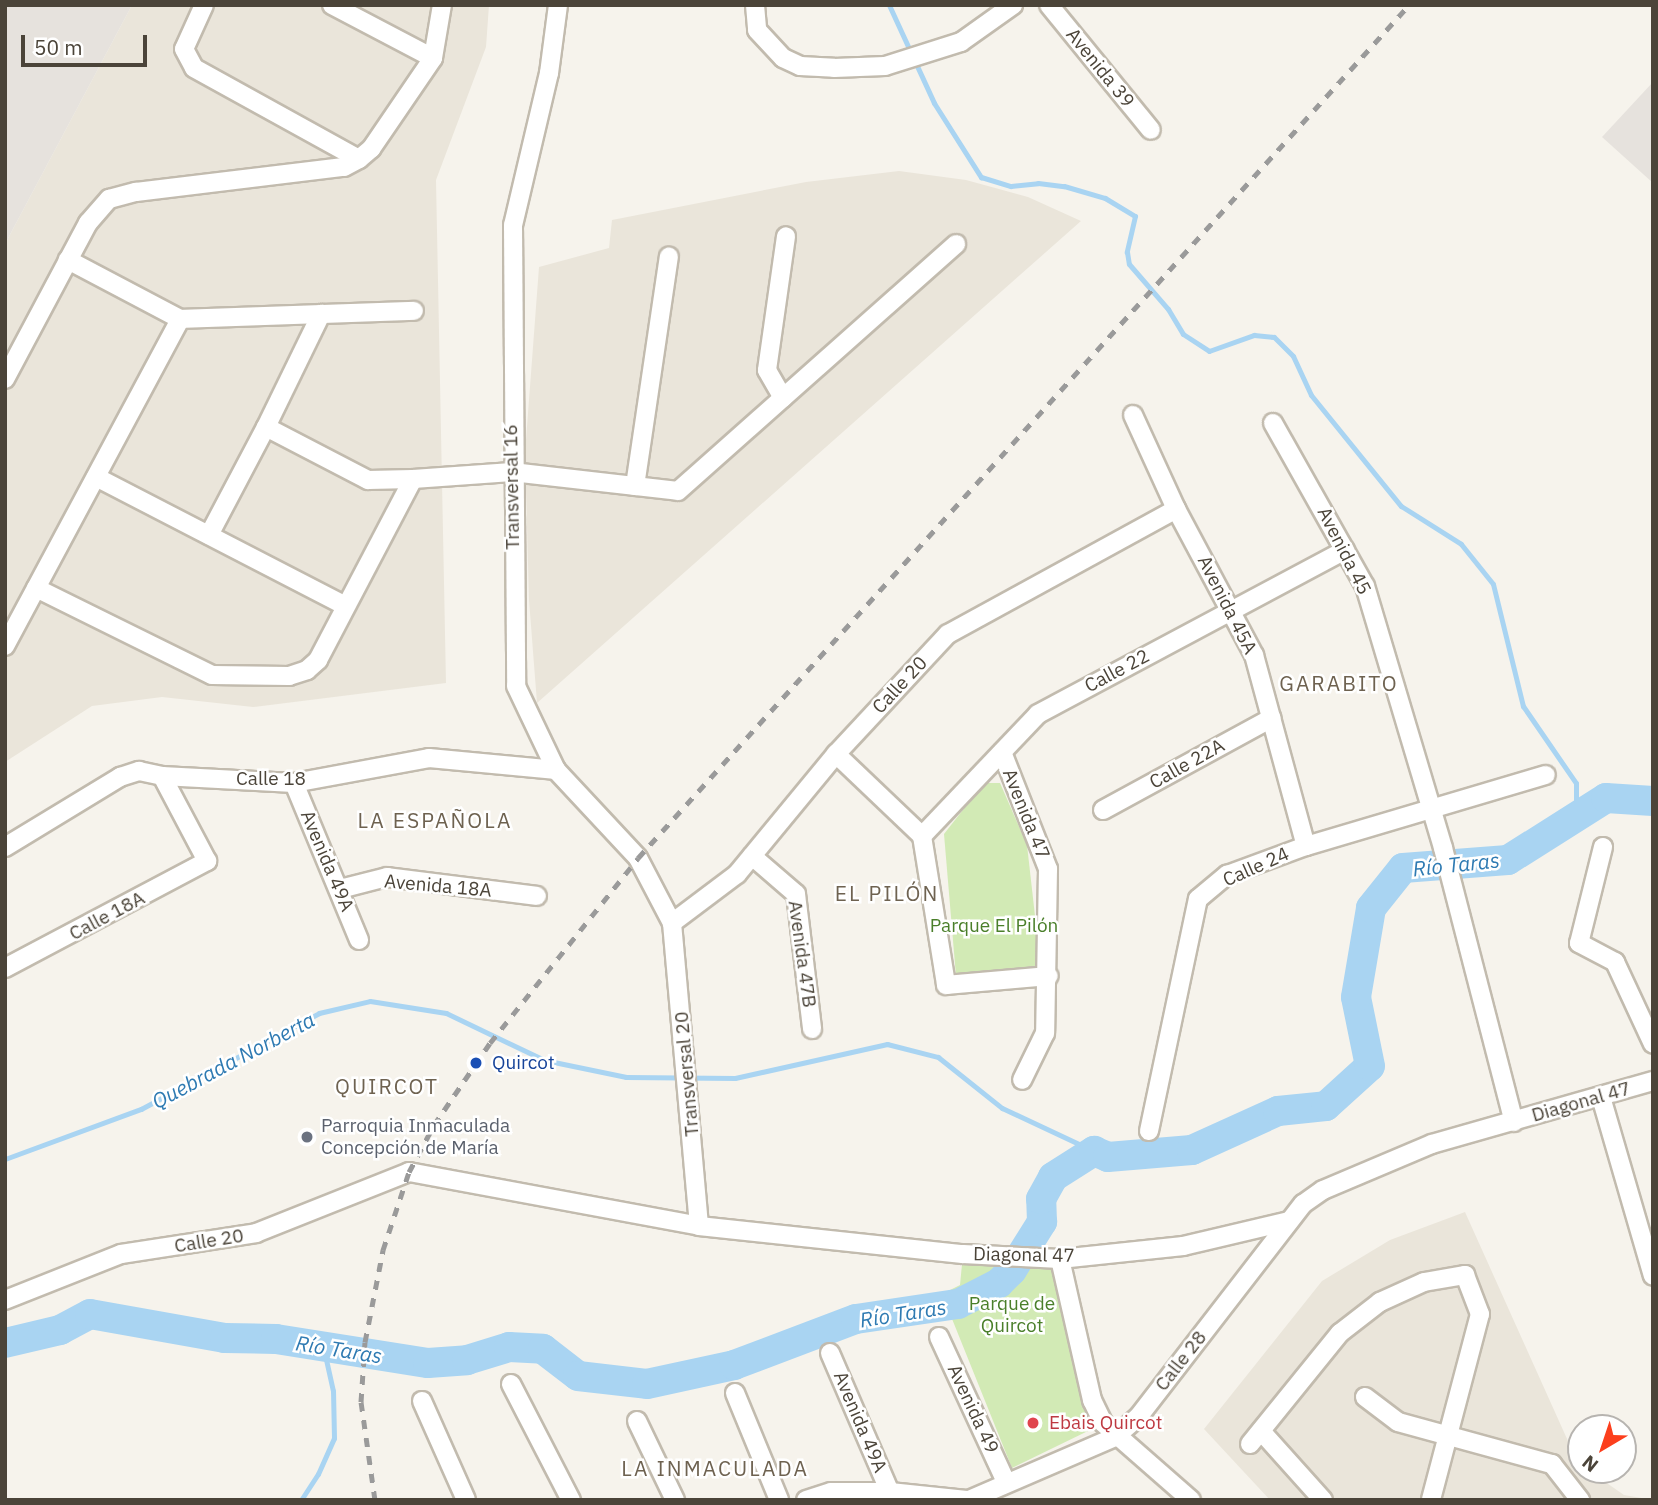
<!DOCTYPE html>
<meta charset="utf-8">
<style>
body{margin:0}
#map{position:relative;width:1658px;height:1505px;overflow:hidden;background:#f6f3ec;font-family:"IBM Plex Sans",sans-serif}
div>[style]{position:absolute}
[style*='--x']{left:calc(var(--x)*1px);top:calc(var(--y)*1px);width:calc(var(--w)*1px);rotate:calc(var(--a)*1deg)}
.residential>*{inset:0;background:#eae5da}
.industrial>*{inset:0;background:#e6e2dd}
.green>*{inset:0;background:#d2eab5}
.stream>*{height:5px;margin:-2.5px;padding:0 2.5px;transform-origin:2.5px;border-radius:2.5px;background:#a9d4f2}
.river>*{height:30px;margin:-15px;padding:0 15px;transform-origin:15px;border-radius:15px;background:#a9d4f2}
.roads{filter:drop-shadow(2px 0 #c2bbae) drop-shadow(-2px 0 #c2bbae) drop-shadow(0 2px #c2bbae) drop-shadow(0 -2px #c2bbae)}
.street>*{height:18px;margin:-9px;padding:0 9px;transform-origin:9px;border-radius:9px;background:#fff}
.rail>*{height:5px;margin-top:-2.5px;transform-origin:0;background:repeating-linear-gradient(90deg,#9a9a9a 0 9px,transparent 0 18px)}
.dots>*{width:19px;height:19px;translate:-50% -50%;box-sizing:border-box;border:4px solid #fff;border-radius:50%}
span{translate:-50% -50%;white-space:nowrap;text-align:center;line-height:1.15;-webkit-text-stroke:5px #fff;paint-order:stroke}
.street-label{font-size:19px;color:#4b4439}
.park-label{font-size:19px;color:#4a7f2a}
.transit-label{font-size:19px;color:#164399}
.left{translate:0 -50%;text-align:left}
.worship-label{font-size:19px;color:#5b616d}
.health-label{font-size:19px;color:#be3a42}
.neighbourhood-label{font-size:21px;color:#6e6250;letter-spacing:2px}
.water-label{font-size:21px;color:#2e7ab2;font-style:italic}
.frame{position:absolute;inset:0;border:7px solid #4b4439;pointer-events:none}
.north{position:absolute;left:1567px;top:1414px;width:70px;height:70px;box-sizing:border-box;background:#fff;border:2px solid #b7b4b0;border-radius:50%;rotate:219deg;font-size:19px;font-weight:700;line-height:28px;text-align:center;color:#4b4439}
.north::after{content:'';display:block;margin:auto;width:24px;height:32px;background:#fc3f1d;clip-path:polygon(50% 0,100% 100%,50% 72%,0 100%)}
.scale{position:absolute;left:21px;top:35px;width:126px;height:32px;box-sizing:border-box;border:4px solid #4b4439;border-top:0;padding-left:9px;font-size:21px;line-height:24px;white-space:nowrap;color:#4b4439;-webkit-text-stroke:5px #fff;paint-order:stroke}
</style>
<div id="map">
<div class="residential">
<div style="clip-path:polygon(132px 5px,489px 5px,486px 47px,436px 180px,446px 683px,253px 707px,162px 697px,92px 706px,5px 762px,5px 244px)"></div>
<div style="clip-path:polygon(899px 171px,966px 180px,1028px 197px,1081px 221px,537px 703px,529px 600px,525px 453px,539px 267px,609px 248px,612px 220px,806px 182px)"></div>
<div style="clip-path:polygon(1465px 1212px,1581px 1470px,1588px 1470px,1624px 1495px,1653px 1500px,1270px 1500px,1204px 1429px,1322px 1281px,1390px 1240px)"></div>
</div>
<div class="industrial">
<div style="clip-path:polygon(5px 5px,132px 5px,5px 244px)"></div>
<div style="clip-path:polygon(1653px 82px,1653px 183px,1602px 137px)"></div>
</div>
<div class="green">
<div style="clip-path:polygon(984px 783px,1000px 783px,1027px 845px,1041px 969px,956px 976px,944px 834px)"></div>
<div style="clip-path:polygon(963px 1254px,1060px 1259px,1090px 1430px,1012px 1468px,942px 1294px,960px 1285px)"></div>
</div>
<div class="stream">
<div style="--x:889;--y:5;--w:108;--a:65.3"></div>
<div style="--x:934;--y:103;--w:88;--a:57.6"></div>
<div style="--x:981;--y:177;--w:31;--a:17"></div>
<div style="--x:1011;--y:186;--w:27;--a:-6"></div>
<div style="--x:1038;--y:183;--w:26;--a:7"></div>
<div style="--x:1064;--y:186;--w:43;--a:16.3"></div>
<div style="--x:1105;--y:198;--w:35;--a:31"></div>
<div style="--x:1135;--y:216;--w:37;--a:103"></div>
<div style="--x:1127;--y:252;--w:12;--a:81"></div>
<div style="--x:1129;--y:264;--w:60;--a:49.1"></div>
<div style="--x:1168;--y:309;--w:29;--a:59"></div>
<div style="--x:1183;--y:334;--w:31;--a:33"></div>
<div style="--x:1209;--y:351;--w:48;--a:-19.6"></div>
<div style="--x:1254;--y:335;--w:20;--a:6"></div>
<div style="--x:1274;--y:337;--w:27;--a:45"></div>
<div style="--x:1293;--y:356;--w:43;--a:65.2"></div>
<div style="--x:1311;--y:395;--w:143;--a:51"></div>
<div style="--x:1401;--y:506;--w:71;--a:32.3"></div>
<div style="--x:1461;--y:544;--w:51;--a:51.3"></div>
<div style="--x:1493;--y:584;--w:126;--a:76.2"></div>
<div style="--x:1523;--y:706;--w:93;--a:55.5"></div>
<div style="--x:1576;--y:783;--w:30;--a:90"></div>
<div style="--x:5;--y:1159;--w:145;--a:-20.2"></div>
<div style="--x:141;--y:1109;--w:202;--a:-28.3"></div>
<div style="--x:319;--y:1013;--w:52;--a:-13.2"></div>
<div style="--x:370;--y:1001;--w:77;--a:9"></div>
<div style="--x:446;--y:1013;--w:109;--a:25.6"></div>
<div style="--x:544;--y:1060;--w:84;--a:11.7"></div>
<div style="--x:626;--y:1077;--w:109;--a:0.5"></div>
<div style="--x:735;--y:1078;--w:156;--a:-12.6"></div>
<div style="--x:887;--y:1044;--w:53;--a:14.3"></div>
<div style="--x:938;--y:1057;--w:82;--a:38.6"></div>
<div style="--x:1002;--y:1108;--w:102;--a:25.1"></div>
<div style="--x:301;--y:1500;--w:31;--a:-57"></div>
<div style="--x:318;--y:1474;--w:39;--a:-66"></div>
<div style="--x:334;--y:1438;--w:47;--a:-91.2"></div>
<div style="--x:333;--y:1391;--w:46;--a:-102.5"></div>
</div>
<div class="river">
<div style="--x:5;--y:1343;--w:57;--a:-13.3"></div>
<div style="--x:60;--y:1330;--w:34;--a:-28"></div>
<div style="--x:90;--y:1314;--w:137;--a:10.1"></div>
<div style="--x:225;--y:1338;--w:51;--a:1.1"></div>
<div style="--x:276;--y:1339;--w:154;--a:9"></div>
<div style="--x:428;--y:1363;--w:39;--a:-4"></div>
<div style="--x:467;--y:1360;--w:44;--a:-17.2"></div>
<div style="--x:509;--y:1347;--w:34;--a:3"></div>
<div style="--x:543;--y:1349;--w:44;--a:37.6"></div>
<div style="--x:578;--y:1376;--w:69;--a:6.6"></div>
<div style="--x:647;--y:1384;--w:89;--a:-12.3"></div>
<div style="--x:734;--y:1365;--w:130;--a:-20.7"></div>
<div style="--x:856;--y:1319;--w:103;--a:-8.4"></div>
<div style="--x:958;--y:1304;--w:46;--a:-27.1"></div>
<div style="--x:999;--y:1283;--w:18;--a:-45"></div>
<div style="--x:1012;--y:1270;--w:57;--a:-58"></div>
<div style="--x:1042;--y:1222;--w:23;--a:-92"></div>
<div style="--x:1041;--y:1199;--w:25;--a:-61"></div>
<div style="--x:1053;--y:1177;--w:49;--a:-32.4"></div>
<div style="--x:1094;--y:1151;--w:15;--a:23"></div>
<div style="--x:1108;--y:1157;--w:84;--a:-4.8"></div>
<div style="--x:1192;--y:1150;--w:94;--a:-24.4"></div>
<div style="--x:1278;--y:1111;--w:48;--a:-5.9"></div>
<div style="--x:1326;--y:1106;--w:59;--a:-42.3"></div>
<div style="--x:1370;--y:1066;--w:70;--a:-101.5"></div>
<div style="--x:1356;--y:997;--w:90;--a:-80.4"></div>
<div style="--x:1371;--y:908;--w:51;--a:-51.3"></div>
<div style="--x:1403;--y:868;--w:105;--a:-4.4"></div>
<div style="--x:1508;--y:860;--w:116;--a:-32.3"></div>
<div style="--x:1606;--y:798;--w:47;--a:3.7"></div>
</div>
<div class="roads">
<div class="street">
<div style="--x:204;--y:5;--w:48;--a:114.4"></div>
<div style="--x:184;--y:49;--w:21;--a:62"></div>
<div style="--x:194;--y:68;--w:188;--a:28.9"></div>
<div style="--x:332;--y:5;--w:114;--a:27.7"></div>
<div style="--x:558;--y:5;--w:69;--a:97.5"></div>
<div style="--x:549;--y:73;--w:156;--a:103.3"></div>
<div style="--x:513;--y:225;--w:461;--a:89.6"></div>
<div style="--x:516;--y:686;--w:93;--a:64.5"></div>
<div style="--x:556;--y:770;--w:120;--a:47"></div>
<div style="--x:638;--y:858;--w:73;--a:62.4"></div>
<div style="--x:672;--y:923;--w:304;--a:84.9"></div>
<div style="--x:755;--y:5;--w:25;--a:85"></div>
<div style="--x:757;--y:30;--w:38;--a:47"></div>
<div style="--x:783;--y:58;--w:19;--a:25"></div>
<div style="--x:800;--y:66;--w:34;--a:3"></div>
<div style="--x:834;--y:68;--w:51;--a:-2.2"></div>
<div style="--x:885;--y:66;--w:80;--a:-17.5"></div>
<div style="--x:961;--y:42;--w:64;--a:-35.4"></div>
<div style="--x:1049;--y:5;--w:161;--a:50.8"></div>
<div style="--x:180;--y:319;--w:234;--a:-2"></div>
<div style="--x:5;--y:379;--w:177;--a:-62"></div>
<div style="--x:88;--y:223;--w:32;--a:-49"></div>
<div style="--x:109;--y:199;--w:28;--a:-15"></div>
<div style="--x:136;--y:192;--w:209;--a:-6.9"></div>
<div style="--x:344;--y:167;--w:17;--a:-28"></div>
<div style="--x:359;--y:159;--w:16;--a:-40"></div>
<div style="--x:371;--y:149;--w:110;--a:-55.7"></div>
<div style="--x:433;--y:58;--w:54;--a:-80.4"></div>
<div style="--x:783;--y:398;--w:32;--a:-120"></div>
<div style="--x:767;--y:370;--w:135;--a:-81.9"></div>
<div style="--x:1133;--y:415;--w:103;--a:65.4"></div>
<div style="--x:1176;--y:509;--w:166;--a:61.9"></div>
<div style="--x:1254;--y:655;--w:198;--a:74.8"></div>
<div style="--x:1273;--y:423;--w:187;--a:60.6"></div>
<div style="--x:1365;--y:586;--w:273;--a:73.4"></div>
<div style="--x:1443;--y:848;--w:283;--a:75.5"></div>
<div style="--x:266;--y:427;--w:126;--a:-64"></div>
<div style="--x:96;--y:477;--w:281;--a:27.3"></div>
<div style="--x:635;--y:486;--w:232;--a:-81.6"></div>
<div style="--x:209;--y:535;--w:122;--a:-62.2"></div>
<div style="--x:266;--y:427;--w:115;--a:27.5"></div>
<div style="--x:368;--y:480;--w:45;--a:-1.3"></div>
<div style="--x:36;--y:588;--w:196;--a:26.3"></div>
<div style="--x:212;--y:675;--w:77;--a:0.7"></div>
<div style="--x:289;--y:676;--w:19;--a:-18"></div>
<div style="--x:307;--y:670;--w:15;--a:-42"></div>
<div style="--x:318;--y:660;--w:204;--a:-62.3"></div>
<div style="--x:413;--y:479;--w:99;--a:-4"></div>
<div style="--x:512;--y:472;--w:167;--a:6.5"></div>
<div style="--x:678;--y:491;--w:372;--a:-41.6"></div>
<div style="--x:5;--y:646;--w:371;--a:-61.8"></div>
<div style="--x:180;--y:319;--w:127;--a:-152.2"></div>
<div style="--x:1002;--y:752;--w:126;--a:68.5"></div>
<div style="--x:1048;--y:869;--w:164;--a:91"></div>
<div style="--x:1045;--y:1033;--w:52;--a:116.1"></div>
<div style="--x:836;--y:754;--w:119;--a:43.6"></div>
<div style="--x:922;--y:836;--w:151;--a:80.8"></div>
<div style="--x:946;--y:985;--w:103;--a:-5"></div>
<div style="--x:294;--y:783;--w:170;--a:67.5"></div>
<div style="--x:1103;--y:810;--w:192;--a:-28.6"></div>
<div style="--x:922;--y:836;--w:168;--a:-46.4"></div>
<div style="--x:1038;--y:714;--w:348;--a:-28.1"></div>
<div style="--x:5;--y:847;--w:135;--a:-31.3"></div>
<div style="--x:120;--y:777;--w:20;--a:-18"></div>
<div style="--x:139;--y:771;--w:24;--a:12"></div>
<div style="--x:162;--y:776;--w:132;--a:3"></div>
<div style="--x:294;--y:783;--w:137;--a:-10.5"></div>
<div style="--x:429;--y:758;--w:128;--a:5.4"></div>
<div style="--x:1603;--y:847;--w:99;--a:104"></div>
<div style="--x:1579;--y:943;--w:41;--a:27.8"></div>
<div style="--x:1615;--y:962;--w:90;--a:65.1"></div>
<div style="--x:752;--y:856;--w:58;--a:40.8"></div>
<div style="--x:796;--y:894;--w:136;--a:83.2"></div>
<div style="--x:340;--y:889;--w:49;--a:-14.3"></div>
<div style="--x:387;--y:877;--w:151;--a:7.2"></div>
<div style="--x:672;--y:923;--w:81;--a:-37"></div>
<div style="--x:737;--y:874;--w:156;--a:-50.5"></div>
<div style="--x:836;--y:754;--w:164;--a:-47"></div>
<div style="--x:948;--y:634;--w:260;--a:-28.7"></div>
<div style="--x:5;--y:968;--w:229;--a:-27.9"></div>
<div style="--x:207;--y:861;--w:96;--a:-117.9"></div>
<div style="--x:1601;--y:1097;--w:186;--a:73.8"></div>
<div style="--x:1149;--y:1131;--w:237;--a:-78.1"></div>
<div style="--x:1198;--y:899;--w:38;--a:-40"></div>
<div style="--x:1227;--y:875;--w:84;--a:-20.2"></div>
<div style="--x:1306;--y:846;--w:250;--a:-16.5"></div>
<div style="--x:1060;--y:1259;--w:145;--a:77.2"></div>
<div style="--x:1092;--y:1400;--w:25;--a:64"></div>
<div style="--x:1103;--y:1423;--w:117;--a:41.2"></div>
<div style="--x:5;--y:1300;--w:125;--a:-21.6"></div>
<div style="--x:121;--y:1254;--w:137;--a:-8.8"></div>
<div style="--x:256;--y:1233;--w:165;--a:-21.7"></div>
<div style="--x:409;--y:1172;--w:295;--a:10.5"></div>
<div style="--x:699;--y:1226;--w:265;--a:6.1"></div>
<div style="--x:963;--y:1254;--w:97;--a:3"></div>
<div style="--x:1060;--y:1259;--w:124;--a:-6"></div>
<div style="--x:1183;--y:1246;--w:109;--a:-13.3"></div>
<div style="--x:939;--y:1337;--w:160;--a:65.2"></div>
<div style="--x:830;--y:1353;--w:151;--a:66.7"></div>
<div style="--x:511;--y:1384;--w:131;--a:62.7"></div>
<div style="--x:735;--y:1393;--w:116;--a:67.6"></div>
<div style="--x:1365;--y:1397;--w:41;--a:37.1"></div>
<div style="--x:1398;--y:1422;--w:160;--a:15.3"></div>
<div style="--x:1552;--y:1464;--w:46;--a:52.1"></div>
<div style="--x:422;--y:1401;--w:108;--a:66"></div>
<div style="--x:637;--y:1421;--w:88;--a:64.3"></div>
<div style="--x:1261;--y:1431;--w:93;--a:48.1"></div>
<div style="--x:1250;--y:1444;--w:143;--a:-51"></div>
<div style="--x:1340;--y:1333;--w:51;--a:-37.8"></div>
<div style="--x:1380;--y:1302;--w:48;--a:-24.4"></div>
<div style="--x:1424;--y:1282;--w:42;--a:-9.7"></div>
<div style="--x:1465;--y:1275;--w:42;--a:69"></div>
<div style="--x:1480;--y:1314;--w:192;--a:104.8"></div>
<div style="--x:806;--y:1500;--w:26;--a:-18"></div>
<div style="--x:831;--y:1492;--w:59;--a:0"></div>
<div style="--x:890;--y:1492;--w:77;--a:5.9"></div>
<div style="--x:969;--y:1500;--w:159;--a:-23.3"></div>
<div style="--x:1115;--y:1437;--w:32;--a:-41"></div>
<div style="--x:1139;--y:1416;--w:268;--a:-52.3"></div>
<div style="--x:1303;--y:1204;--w:24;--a:-35"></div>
<div style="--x:1323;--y:1190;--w:118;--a:-22.9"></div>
<div style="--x:1432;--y:1144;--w:230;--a:-15.9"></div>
</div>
</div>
<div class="rail">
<div style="--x:375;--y:1500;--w:99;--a:-98.1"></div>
<div style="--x:361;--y:1402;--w:60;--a:-86.2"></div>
<div style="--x:365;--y:1342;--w:94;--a:-78.9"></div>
<div style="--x:383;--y:1250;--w:82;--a:-71.6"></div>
<div style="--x:409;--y:1172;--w:53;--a:-62"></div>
<div style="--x:434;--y:1125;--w:99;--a:-55.7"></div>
<div style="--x:490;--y:1043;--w:237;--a:-51.3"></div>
<div style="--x:638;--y:858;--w:1150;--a:-47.89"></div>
</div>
<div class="dots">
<div style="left:476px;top:1063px;background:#1a4fb4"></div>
<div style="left:307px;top:1137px;background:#6b7280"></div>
<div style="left:1033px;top:1423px;background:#e0444e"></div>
</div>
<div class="street-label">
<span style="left:1100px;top:68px;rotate:51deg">Avenida 39</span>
<span style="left:512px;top:487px;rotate:-91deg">Transversal 16</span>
<span style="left:1344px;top:551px;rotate:63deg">Avenida 45</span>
<span style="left:1227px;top:605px;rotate:63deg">Avenida 45A</span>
<span style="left:1117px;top:671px;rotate:-28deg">Calle 22</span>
<span style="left:900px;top:685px;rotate:-47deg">Calle 20</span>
<span style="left:1187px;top:764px;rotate:-29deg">Calle 22A</span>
<span style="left:271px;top:779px">Calle 18</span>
<span style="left:1026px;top:814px;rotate:68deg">Avenida 47</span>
<span style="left:327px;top:861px;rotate:67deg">Avenida 49A</span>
<span style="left:1256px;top:867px;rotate:-24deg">Calle 24</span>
<span style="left:438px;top:886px;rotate:5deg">Avenida 18A</span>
<span style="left:107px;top:916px;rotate:-28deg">Calle 18A</span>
<span style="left:802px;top:954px;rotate:82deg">Avenida 47B</span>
<span style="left:687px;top:1074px;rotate:-95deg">Transversal 20</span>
<span style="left:1581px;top:1102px;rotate:-16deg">Diagonal 47</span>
<span style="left:209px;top:1241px;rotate:-9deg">Calle 20</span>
<span style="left:1024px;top:1255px;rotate:1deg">Diagonal 47</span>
<span style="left:1181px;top:1361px;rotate:-52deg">Calle 28</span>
<span style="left:973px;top:1409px;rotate:65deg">Avenida 49</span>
<span style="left:860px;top:1422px;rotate:67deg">Avenida 49A</span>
</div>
<div class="park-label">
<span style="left:994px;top:926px">Parque El Pilón</span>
<span style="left:1012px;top:1315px">Parque de<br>Quircot</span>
</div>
<div class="transit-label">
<span class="left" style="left:492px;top:1063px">Quircot</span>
</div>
<div class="worship-label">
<span class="left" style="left:321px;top:1137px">Parroquia Inmaculada<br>Concepción de María</span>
</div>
<div class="health-label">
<span class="left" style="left:1049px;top:1423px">Ebais Quircot</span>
</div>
<div class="neighbourhood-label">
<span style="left:1339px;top:683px">GARABITO</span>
<span style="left:435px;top:820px">LA ESPAÑOLA</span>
<span style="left:887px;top:893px">EL PILÓN</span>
<span style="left:387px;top:1086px">QUIRCOT</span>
<span style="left:715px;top:1468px">LA INMACULADA</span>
</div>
<div class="water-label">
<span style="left:1456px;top:864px;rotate:-6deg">Río Taras</span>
<span style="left:233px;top:1060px;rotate:-28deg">Quebrada Norberta</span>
<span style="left:903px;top:1313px;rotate:-9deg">Río Taras</span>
<span style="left:339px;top:1349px;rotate:9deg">Río Taras</span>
</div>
<div class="frame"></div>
<div class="north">N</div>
<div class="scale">50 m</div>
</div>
